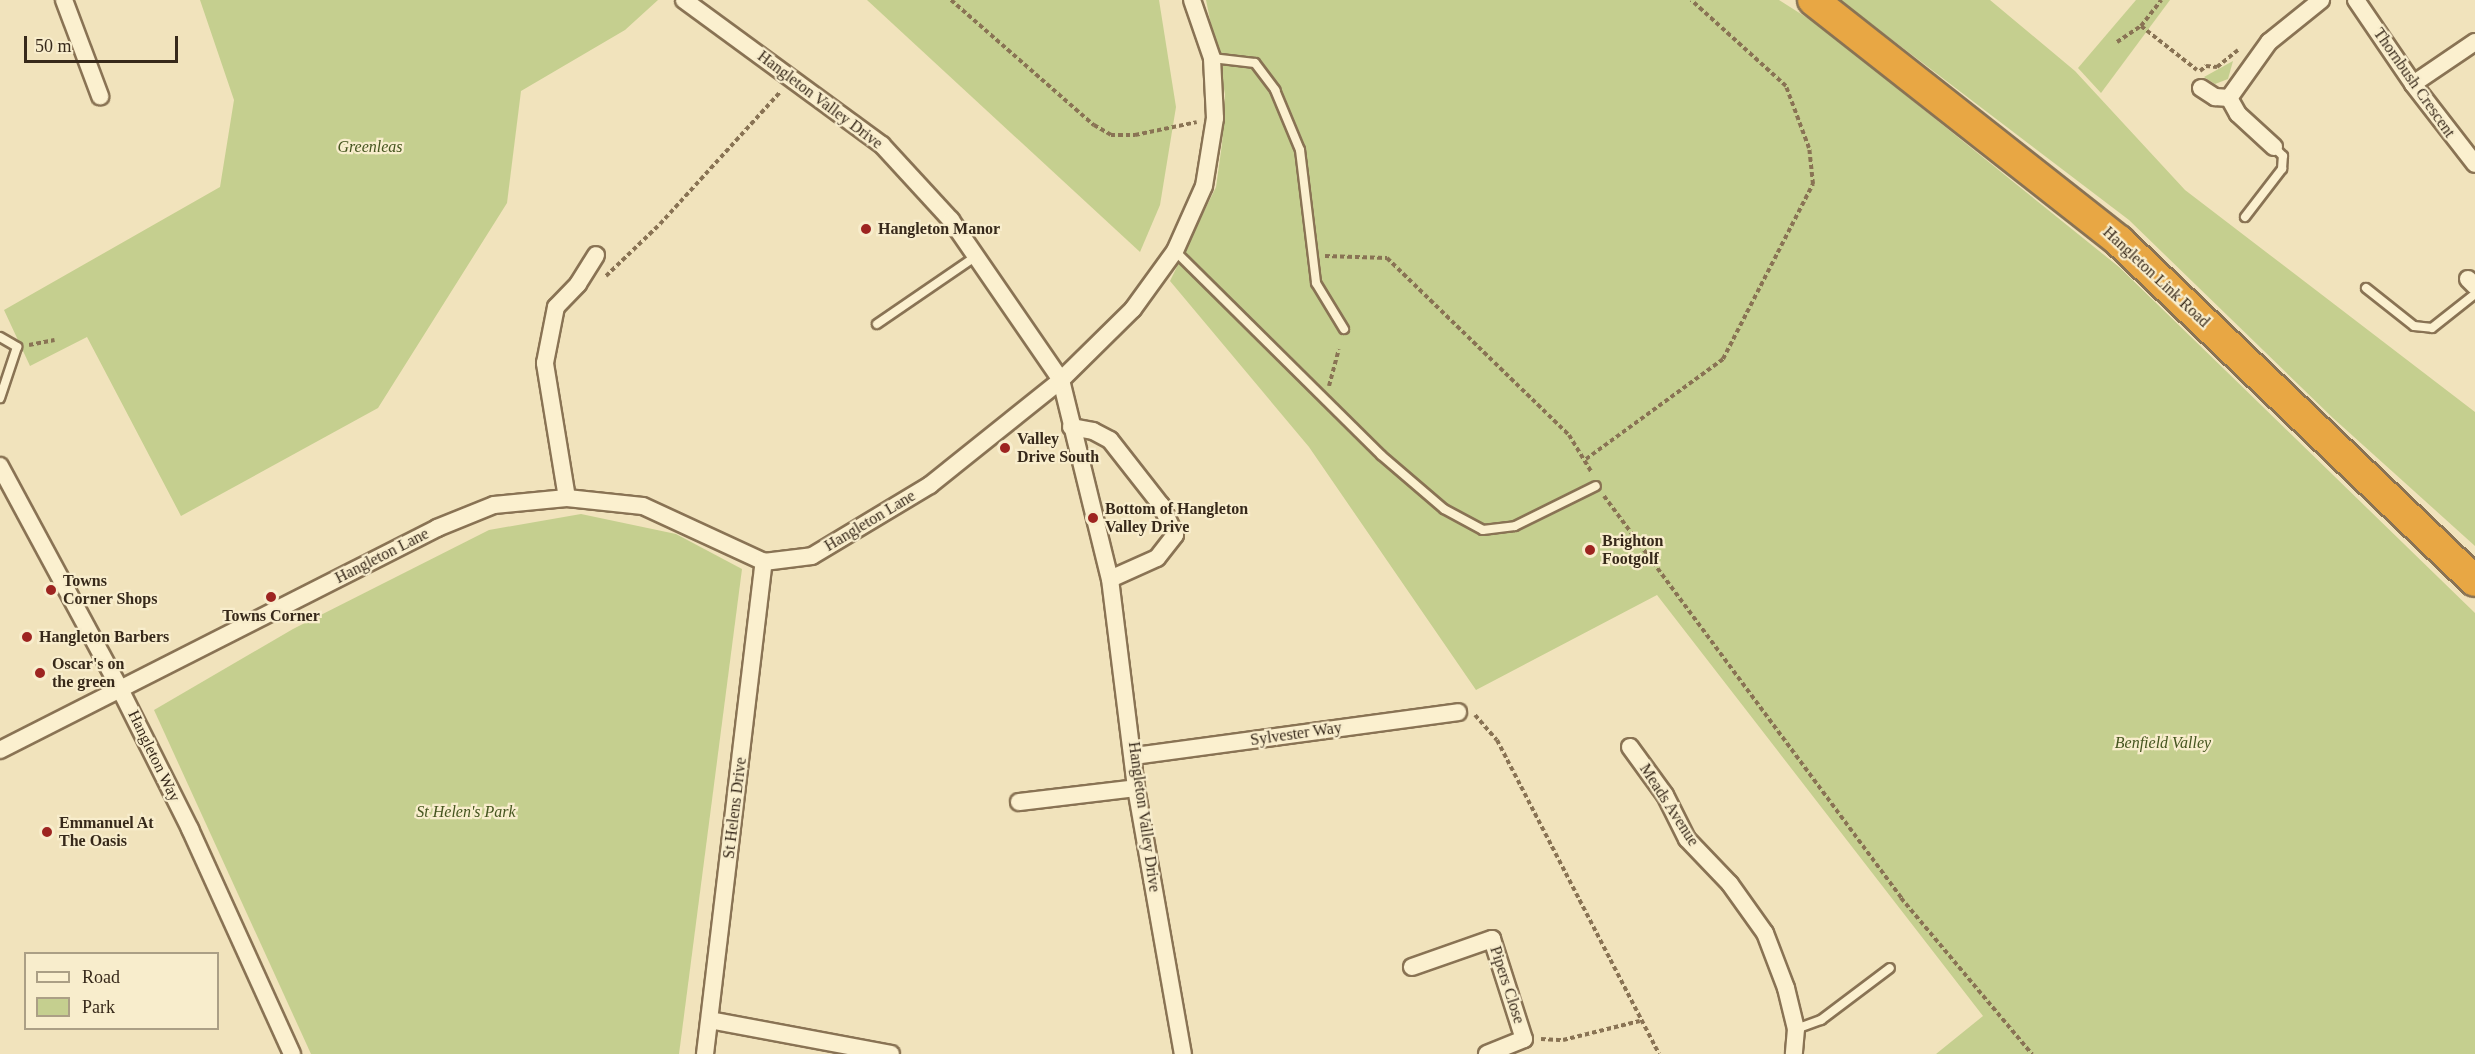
<!DOCTYPE html>
<style>
body{margin:0}
#map{position:relative;width:2475px;height:1054px;overflow:hidden;background:#f1e3bc;font-family:"Times New Roman",serif}
div>[style]{position:absolute}
[style*='--x']{left:calc(var(--x)*1px);top:calc(var(--y)*1px);width:calc(var(--w)*1px);rotate:calc(var(--a)*1deg)}
.green>*{inset:0;background:#c5cf8f}
.path>*{height:4px;margin-top:-2px;transform-origin:0;background:repeating-linear-gradient(90deg,#897354 0 4.5px,transparent 0 7.5px)}
.roads{filter:drop-shadow(2px 0 #897354) drop-shadow(-2px 0 #897354) drop-shadow(0 2px #897354) drop-shadow(0 -2px #897354)}
.lane>*{height:8px;margin:-4px;padding:0 4px;transform-origin:4px;border-radius:4px;background:#fbf0cf}
.street>*{height:16px;margin:-8px;padding:0 8px;transform-origin:8px;border-radius:8px;background:#fbf0cf}
.highway>*{height:30px;margin:-15px;padding:0 15px;transform-origin:15px;border-radius:15px;background:#e8a744}
.dots>*{width:16px;height:16px;translate:-50% -50%;box-sizing:border-box;border:3px solid #f8edcc;border-radius:50%}
span{translate:-50% -50%;white-space:nowrap;text-align:center;line-height:1.15;-webkit-text-stroke:4.5px #f8edcc;paint-order:stroke}
.street-label{font-size:16px;color:#37291a}
.park-label{font-size:16px;color:#45551f;font-style:italic}
.poi-label{font-size:16px;color:#37291a;font-weight:700}
.left{translate:0 -50%;text-align:left}
.legend{position:absolute;left:24px;top:952px;width:195px;height:78px;box-sizing:border-box;background:#f8edcc;border:2px solid #ab9f85;margin:0;padding:8px 10px;list-style:none;font-size:18px;color:#37291a}
.legend li{display:flex;align-items:center;gap:12px;height:30px}
.legend b{width:30px;border:2px solid #ab9f85}
.scale{position:absolute;left:24px;top:36px;width:154px;height:27px;box-sizing:border-box;border:3px solid #37291a;border-top:0;padding-left:8px;font-size:18px;line-height:21px;white-space:nowrap;color:#37291a;-webkit-text-stroke:4px #f8edcc;paint-order:stroke}
</style>
<div id="map">
<div class="green">
<div style="clip-path:polygon(200px 0,658px 0,625px 30px,521px 91px,507px 203px,378px 408px,181px 516px,87px 337px,30px 366px,4px 310px,220px 187px,234px 100px)"></div>
<div style="clip-path:polygon(867px 0,1159px 0,1176px 107px,1160px 205px,1140px 252px)"></div>
<div style="clip-path:polygon(1206px 0,1779px 0,1820px 26px,2119px 267px,2475px 613px,2475px 1054px,1936px 1054px,1983px 1016px,1657px 595px,1476px 690px,1309px 447px,1170px 281px,1216px 187px,1222px 144px,1225px 94px)"></div>
<div style="clip-path:polygon(1840px 0,1990px 0,2075px 71px,2185px 190px,2475px 412px,2475px 546px,2333px 418px,2129px 220px)"></div>
<div style="clip-path:polygon(2136px 0,2170px 0,2101px 93px,2078px 68px)"></div>
<div style="clip-path:polygon(2233px 61px,2228px 79px,2215px 84px,2204px 77px)"></div>
<div style="clip-path:polygon(581px 514px,676px 534px,742px 569px,679px 1054px,311px 1054px,154px 710px,293px 629px,489px 530px)"></div>
</div>
<div class="path">
<div style="--x:951;--y:0;--w:190;--a:41.2"></div>
<div style="--x:1094;--y:125;--w:20;--a:30"></div>
<div style="--x:1111;--y:135;--w:24;--a:0"></div>
<div style="--x:1135;--y:135;--w:63;--a:-11.8"></div>
<div style="--x:2141;--y:26;--w:33;--a:-52"></div>
<div style="--x:2117;--y:42;--w:29;--a:-34"></div>
<div style="--x:2141;--y:26;--w:71;--a:38.2"></div>
<div style="--x:2200;--y:71;--w:8;--a:-40"></div>
<div style="--x:2206;--y:66;--w:11;--a:5"></div>
<div style="--x:2217;--y:67;--w:27;--a:-39"></div>
<div style="--x:1325;--y:256;--w:62;--a:1.8"></div>
<div style="--x:1387;--y:258;--w:254;--a:44.2"></div>
<div style="--x:1569;--y:435;--w:44;--a:58.8"></div>
<div style="--x:606;--y:276;--w:75;--a:-43.9"></div>
<div style="--x:660;--y:224;--w:178;--a:-47.7"></div>
<div style="--x:29;--y:345;--w:26;--a:-11"></div>
<div style="--x:1329;--y:386;--w:38;--a:-75"></div>
<div style="--x:1586;--y:459;--w:170;--a:-36.1"></div>
<div style="--x:1723;--y:359;--w:197;--a:-62.8"></div>
<div style="--x:1813;--y:184;--w:36;--a:-96"></div>
<div style="--x:1809;--y:148;--w:66;--a:-110.4"></div>
<div style="--x:1786;--y:86;--w:128;--a:-137.8"></div>
<div style="--x:1604;--y:496;--w:500;--a:53.5"></div>
<div style="--x:1901;--y:898;--w:204;--a:50"></div>
<div style="--x:1475;--y:715;--w:33;--a:49"></div>
<div style="--x:1497;--y:740;--w:353;--a:62.7"></div>
<div style="--x:1541;--y:1039;--w:22;--a:3"></div>
<div style="--x:1563;--y:1040;--w:79;--a:-13.9"></div>
</div>
<div class="roads">
<div class="lane">
<div style="--x:1212;--y:58;--w:43;--a:6.6"></div>
<div style="--x:1255;--y:63;--w:34;--a:53"></div>
<div style="--x:1275;--y:90;--w:65;--a:67.4"></div>
<div style="--x:1300;--y:150;--w:134;--a:83.1"></div>
<div style="--x:1316;--y:283;--w:54;--a:58.7"></div>
<div style="--x:2245;--y:217;--w:61;--a:-52.4"></div>
<div style="--x:2282;--y:169;--w:13;--a:-86"></div>
<div style="--x:2283;--y:156;--w:13;--a:-135"></div>
<div style="--x:1175;--y:251;--w:290;--a:44.7"></div>
<div style="--x:1381;--y:455;--w:83;--a:40.6"></div>
<div style="--x:1444;--y:509;--w:44;--a:28.3"></div>
<div style="--x:1483;--y:530;--w:32;--a:-7"></div>
<div style="--x:1515;--y:526;--w:90;--a:-26.3"></div>
<div style="--x:2366;--y:288;--w:61;--a:38.4"></div>
<div style="--x:2414;--y:326;--w:18;--a:6"></div>
<div style="--x:2432;--y:328;--w:55;--a:-38.3"></div>
<div style="--x:877;--y:324;--w:119;--a:-34.4"></div>
<div style="--x:0;--y:337;--w:20;--a:30"></div>
<div style="--x:17;--y:347;--w:54;--a:108.4"></div>
<div style="--x:1796;--y:1029;--w:27;--a:-20"></div>
<div style="--x:1821;--y:1020;--w:86;--a:-37"></div>
</div>
<div class="street">
<div style="--x:64;--y:0;--w:103;--a:69.4"></div>
<div style="--x:684;--y:0;--w:245;--a:36.2"></div>
<div style="--x:882;--y:145;--w:102;--a:47.4"></div>
<div style="--x:951;--y:220;--w:194;--a:55.5"></div>
<div style="--x:1061;--y:380;--w:205;--a:76.2"></div>
<div style="--x:1110;--y:579;--w:211;--a:82.9"></div>
<div style="--x:1136;--y:788;--w:270;--a:80"></div>
<div style="--x:2356;--y:0;--w:102;--a:55.8"></div>
<div style="--x:2413;--y:84;--w:101;--a:52.2"></div>
<div style="--x:2413;--y:84;--w:75;--a:-34.1"></div>
<div style="--x:2201;--y:88;--w:17;--a:33"></div>
<div style="--x:2215;--y:97;--w:14;--a:4"></div>
<div style="--x:2274;--y:147;--w:49;--a:-137.5"></div>
<div style="--x:2238;--y:114;--w:18;--a:-119"></div>
<div style="--x:2229;--y:98;--w:69;--a:-54.5"></div>
<div style="--x:2269;--y:42;--w:67;--a:-38.9"></div>
<div style="--x:2468;--y:279;--w:10;--a:45"></div>
<div style="--x:1071;--y:427;--w:22;--a:10"></div>
<div style="--x:1093;--y:431;--w:19;--a:28"></div>
<div style="--x:1110;--y:440;--w:83;--a:51.9"></div>
<div style="--x:1161;--y:505;--w:33;--a:65"></div>
<div style="--x:1175;--y:535;--w:29;--a:128"></div>
<div style="--x:1157;--y:558;--w:51;--a:155.9"></div>
<div style="--x:0;--y:466;--w:253;--a:61.7"></div>
<div style="--x:120;--y:689;--w:157;--a:63.4"></div>
<div style="--x:190;--y:829;--w:247;--a:65.6"></div>
<div style="--x:567;--y:498;--w:137;--a:-99.3"></div>
<div style="--x:545;--y:363;--w:57;--a:-78.9"></div>
<div style="--x:556;--y:307;--w:32;--a:-46"></div>
<div style="--x:578;--y:284;--w:34;--a:-58"></div>
<div style="--x:1630;--y:747;--w:59;--a:53.9"></div>
<div style="--x:1665;--y:795;--w:49;--a:63.4"></div>
<div style="--x:1687;--y:839;--w:62;--a:46.3"></div>
<div style="--x:1730;--y:884;--w:60;--a:54.5"></div>
<div style="--x:1765;--y:933;--w:59;--a:69.1"></div>
<div style="--x:1786;--y:988;--w:42;--a:76.3"></div>
<div style="--x:1796;--y:1029;--w:25;--a:95"></div>
<div style="--x:0;--y:750;--w:490;--a:-26.9"></div>
<div style="--x:437;--y:528;--w:61;--a:-22"></div>
<div style="--x:494;--y:505;--w:73;--a:-5.5"></div>
<div style="--x:567;--y:498;--w:76;--a:6"></div>
<div style="--x:643;--y:506;--w:133;--a:24.8"></div>
<div style="--x:764;--y:562;--w:48;--a:-7.1"></div>
<div style="--x:812;--y:556;--w:138;--a:-31"></div>
<div style="--x:930;--y:485;--w:168;--a:-38.7"></div>
<div style="--x:1061;--y:380;--w:101;--a:-44.6"></div>
<div style="--x:1133;--y:309;--w:72;--a:-54.1"></div>
<div style="--x:1175;--y:251;--w:71;--a:-66"></div>
<div style="--x:1204;--y:186;--w:69;--a:-80.8"></div>
<div style="--x:1215;--y:118;--w:60;--a:-92.9"></div>
<div style="--x:1212;--y:58;--w:61;--a:-109"></div>
<div style="--x:1134;--y:756;--w:327;--a:-7.7"></div>
<div style="--x:1019;--y:802;--w:118;--a:-6.8"></div>
<div style="--x:1412;--y:967;--w:85;--a:-19.3"></div>
<div style="--x:1492;--y:939;--w:105;--a:72.3"></div>
<div style="--x:1524;--y:1039;--w:40;--a:158"></div>
<div style="--x:710;--y:1020;--w:184;--a:10.6"></div>
<div style="--x:705;--y:1054;--w:496;--a:-83.2"></div>
</div>
<div class="highway">
<div style="--x:1813;--y:0;--w:390;--a:38.2"></div>
<div style="--x:2119;--y:241;--w:492;--a:43.7"></div>
</div>
</div>
<div class="dots">
<div style="left:866px;top:229px;background:#9d2420"></div>
<div style="left:1005px;top:448px;background:#9d2420"></div>
<div style="left:1093px;top:518px;background:#9d2420"></div>
<div style="left:1590px;top:550px;background:#9d2420"></div>
<div style="left:51px;top:590px;background:#9d2420"></div>
<div style="left:271px;top:597px;background:#9d2420"></div>
<div style="left:27px;top:637px;background:#9d2420"></div>
<div style="left:40px;top:673px;background:#9d2420"></div>
<div style="left:47px;top:832px;background:#9d2420"></div>
</div>
<div class="street-label">
<span style="left:2414px;top:83px;rotate:55deg">Thornbush Crescent</span>
<span style="left:820px;top:100px;rotate:37deg">Hangleton Valley Drive</span>
<span style="left:2156px;top:277px;rotate:43deg">Hangleton Link Road</span>
<span style="left:870px;top:521px;rotate:-31deg">Hangleton Lane</span>
<span style="left:382px;top:556px;rotate:-27deg">Hangleton Lane</span>
<span style="left:1296px;top:734px;rotate:-8deg">Sylvester Way</span>
<span style="left:154px;top:756px;rotate:64deg">Hangleton Way</span>
<span style="left:1669px;top:805px;rotate:57deg">Meads Avenue</span>
<span style="left:735px;top:808px;rotate:-83deg">St Helens Drive</span>
<span style="left:1144px;top:817px;rotate:82deg">Hangleton Valley Drive</span>
<span style="left:1507px;top:985px;rotate:72deg">Pipers Close</span>
</div>
<div class="park-label">
<span style="left:370px;top:147px">Greenleas</span>
<span style="left:2163px;top:743px">Benfield Valley</span>
<span style="left:466px;top:812px">St Helen's Park</span>
</div>
<div class="poi-label">
<span class="left" style="left:878px;top:229px">Hangleton Manor</span>
<span class="left" style="left:1017px;top:448px">Valley<br>Drive South</span>
<span class="left" style="left:1105px;top:518px">Bottom of Hangleton<br>Valley Drive</span>
<span class="left" style="left:1602px;top:550px">Brighton<br>Footgolf</span>
<span class="left" style="left:63px;top:590px">Towns<br>Corner Shops</span>
<span style="left:271px;top:616px">Towns Corner</span>
<span class="left" style="left:39px;top:637px">Hangleton Barbers</span>
<span class="left" style="left:52px;top:673px">Oscar's on<br>the green</span>
<span class="left" style="left:59px;top:832px">Emmanuel At<br>The Oasis</span>
</div>
<ul class="legend">
<li><b style="height:8px;background:#fbf0cf"></b>Road</li>
<li><b style="height:16px;background:#c5cf8f"></b>Park</li>
</ul>
<div class="scale">50 m</div>
</div>
